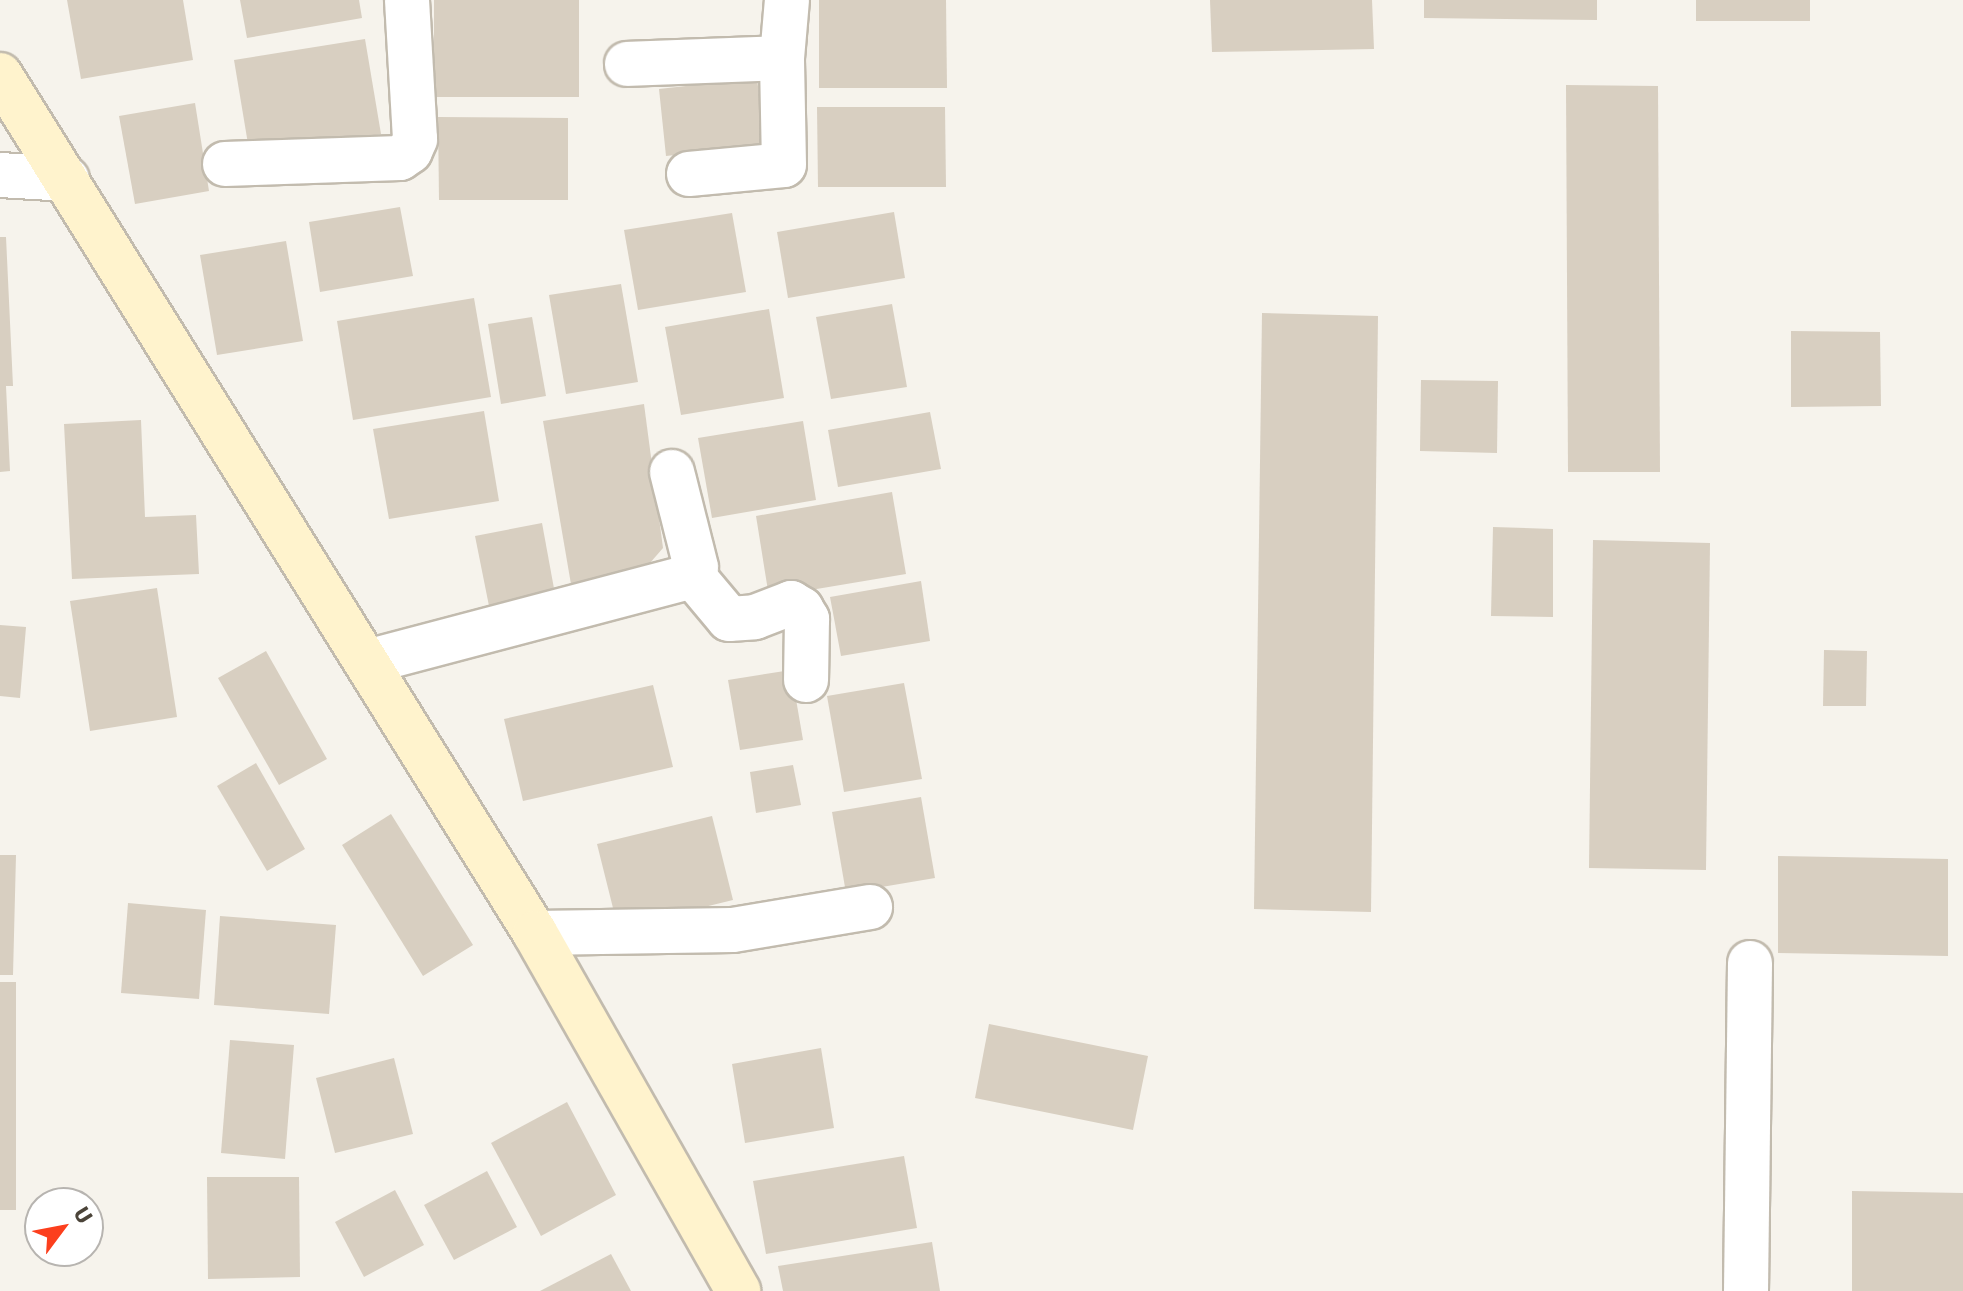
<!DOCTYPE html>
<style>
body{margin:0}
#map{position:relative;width:1963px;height:1291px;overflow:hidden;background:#f6f3ec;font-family:"Fira Sans",sans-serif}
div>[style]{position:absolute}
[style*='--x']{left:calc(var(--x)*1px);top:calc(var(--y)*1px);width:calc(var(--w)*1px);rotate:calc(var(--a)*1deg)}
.building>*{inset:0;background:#d8cfc1}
.roads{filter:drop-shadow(2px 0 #c2bbae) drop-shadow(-2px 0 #c2bbae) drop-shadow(0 2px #c2bbae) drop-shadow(0 -2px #c2bbae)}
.street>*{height:44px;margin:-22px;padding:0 22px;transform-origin:22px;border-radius:22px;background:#fff}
.secondary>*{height:44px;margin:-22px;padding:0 22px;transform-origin:22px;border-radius:22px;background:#fff3cd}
span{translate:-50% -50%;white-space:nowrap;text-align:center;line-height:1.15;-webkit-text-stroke:8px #fff;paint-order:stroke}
.north{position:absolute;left:24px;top:1187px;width:80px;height:80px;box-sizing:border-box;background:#fff;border:2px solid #b7b4b0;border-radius:50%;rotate:58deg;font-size:22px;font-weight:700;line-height:32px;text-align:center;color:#4b4439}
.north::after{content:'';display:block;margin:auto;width:28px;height:36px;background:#fc3f1d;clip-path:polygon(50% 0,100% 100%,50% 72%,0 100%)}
</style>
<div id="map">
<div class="building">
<div style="clip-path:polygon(67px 0,183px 0,193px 60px,81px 79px)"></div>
<div style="clip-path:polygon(240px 0,359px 0,362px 18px,247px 38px)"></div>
<div style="clip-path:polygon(434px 0,579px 0,579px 97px,434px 97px)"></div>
<div style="clip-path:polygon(819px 0,946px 0,947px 88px,819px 88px)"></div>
<div style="clip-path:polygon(1210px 0,1372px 0,1374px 49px,1212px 52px)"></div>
<div style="clip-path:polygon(1424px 0,1597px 0,1597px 20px,1424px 18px)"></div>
<div style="clip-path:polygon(1696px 0,1810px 0,1810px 21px,1696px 21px)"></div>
<div style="clip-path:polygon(365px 39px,381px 134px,250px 156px,234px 60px)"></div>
<div style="clip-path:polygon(757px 78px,765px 145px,666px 156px,659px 89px)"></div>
<div style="clip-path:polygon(1566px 85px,1658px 86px,1660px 472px,1568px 472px)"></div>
<div style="clip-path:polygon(195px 103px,209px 191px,135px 204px,119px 116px)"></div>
<div style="clip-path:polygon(817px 107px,945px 107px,946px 187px,818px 187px)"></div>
<div style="clip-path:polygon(438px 117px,568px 118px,568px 200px,439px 200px)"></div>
<div style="clip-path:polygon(400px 207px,413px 276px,320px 292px,309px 222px)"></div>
<div style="clip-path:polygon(894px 212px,905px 278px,788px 298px,777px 232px)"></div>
<div style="clip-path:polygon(732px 213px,746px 292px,638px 310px,624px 230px)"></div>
<div style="clip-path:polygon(0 237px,6px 237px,13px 386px,6px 386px,10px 471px,0 472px)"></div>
<div style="clip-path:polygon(286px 241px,303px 341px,217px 355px,200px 255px)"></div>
<div style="clip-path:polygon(621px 284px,638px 382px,566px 394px,549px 295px)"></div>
<div style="clip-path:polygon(474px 298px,491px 397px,353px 420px,337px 321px)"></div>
<div style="clip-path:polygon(892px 304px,907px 387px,831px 399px,816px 317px)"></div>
<div style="clip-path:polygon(769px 309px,784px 398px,681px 415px,665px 327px)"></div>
<div style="clip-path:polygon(1262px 313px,1378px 316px,1371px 912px,1254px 909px)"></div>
<div style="clip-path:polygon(532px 317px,546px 396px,501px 404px,488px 324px)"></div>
<div style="clip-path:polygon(1791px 331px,1880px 332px,1881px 406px,1791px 407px)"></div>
<div style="clip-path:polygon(1421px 380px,1498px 381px,1497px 453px,1420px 451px)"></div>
<div style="clip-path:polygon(644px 404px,663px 548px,637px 578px,572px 590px,543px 421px)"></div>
<div style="clip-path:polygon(484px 411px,499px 501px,389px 519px,373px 429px)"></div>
<div style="clip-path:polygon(930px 412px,941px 469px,838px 487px,828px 430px)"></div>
<div style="clip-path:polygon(141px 420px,145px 517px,196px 515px,199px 574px,72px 579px,64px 424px)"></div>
<div style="clip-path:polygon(803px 421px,816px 500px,712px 518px,698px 438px)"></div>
<div style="clip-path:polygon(892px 492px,906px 574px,769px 597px,756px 516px)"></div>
<div style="clip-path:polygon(542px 523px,555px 594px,489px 606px,475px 536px)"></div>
<div style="clip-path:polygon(1493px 527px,1553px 529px,1553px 617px,1491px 616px)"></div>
<div style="clip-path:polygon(1593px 540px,1710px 543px,1706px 870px,1589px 868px)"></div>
<div style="clip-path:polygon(921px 581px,930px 641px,841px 656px,830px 597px)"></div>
<div style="clip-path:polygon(157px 588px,177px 717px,90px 731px,70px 601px)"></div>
<div style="clip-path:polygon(0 625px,26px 627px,20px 698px,0 696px)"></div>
<div style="clip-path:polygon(1824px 650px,1867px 651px,1866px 706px,1823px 706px)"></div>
<div style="clip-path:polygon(266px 651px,327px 759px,279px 785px,218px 678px)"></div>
<div style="clip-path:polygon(791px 670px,803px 740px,740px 750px,728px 680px)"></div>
<div style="clip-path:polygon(904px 683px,922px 779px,844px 792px,827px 696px)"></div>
<div style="clip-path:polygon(653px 685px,673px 767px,523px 801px,504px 719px)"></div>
<div style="clip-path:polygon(256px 763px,305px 849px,267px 871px,217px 786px)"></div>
<div style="clip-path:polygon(793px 765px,801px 805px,756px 813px,750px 772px)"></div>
<div style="clip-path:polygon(921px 797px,935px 878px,846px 893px,832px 812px)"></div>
<div style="clip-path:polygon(391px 814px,473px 945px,423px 976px,342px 845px)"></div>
<div style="clip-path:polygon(712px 816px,733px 900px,618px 928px,597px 844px)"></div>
<div style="clip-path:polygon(0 855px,16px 855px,13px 975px,0 975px)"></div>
<div style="clip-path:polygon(1778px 856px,1948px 859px,1948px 956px,1778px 953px)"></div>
<div style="clip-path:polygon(128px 903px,206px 910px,199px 999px,121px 993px)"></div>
<div style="clip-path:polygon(220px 916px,336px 925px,329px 1014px,214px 1005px)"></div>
<div style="clip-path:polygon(0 982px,16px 982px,16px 1210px,0 1210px)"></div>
<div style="clip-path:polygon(989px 1024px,1148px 1056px,1133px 1130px,975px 1098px)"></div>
<div style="clip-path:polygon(230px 1040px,294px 1045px,285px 1159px,221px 1153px)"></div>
<div style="clip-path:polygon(821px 1048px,834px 1128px,745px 1143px,732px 1064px)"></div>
<div style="clip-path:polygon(394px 1058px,413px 1134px,335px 1153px,316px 1078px)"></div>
<div style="clip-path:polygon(567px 1102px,616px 1195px,541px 1236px,491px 1143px)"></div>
<div style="clip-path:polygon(904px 1156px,917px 1228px,766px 1254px,753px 1181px)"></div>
<div style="clip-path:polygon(487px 1171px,517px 1227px,454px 1260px,424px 1205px)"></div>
<div style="clip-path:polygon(207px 1177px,299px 1177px,300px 1277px,208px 1279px)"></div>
<div style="clip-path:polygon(395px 1190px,424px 1245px,364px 1277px,335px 1222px)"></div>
<div style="clip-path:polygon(1852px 1191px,1963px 1193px,1963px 1291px,1852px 1291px)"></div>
<div style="clip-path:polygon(932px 1242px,940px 1291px,783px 1291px,778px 1266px)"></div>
<div style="clip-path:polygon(611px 1254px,631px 1291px,540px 1291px)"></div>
</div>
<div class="roads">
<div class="street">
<div style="--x:627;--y:64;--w:155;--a:-2.2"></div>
<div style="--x:225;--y:164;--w:175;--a:-2"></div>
<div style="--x:400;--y:158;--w:12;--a:-35"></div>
<div style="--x:410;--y:151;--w:13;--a:-67"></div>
<div style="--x:415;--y:139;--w:139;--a:-93.3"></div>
<div style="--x:689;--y:174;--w:95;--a:-5.4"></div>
<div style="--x:784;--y:165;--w:107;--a:-91.1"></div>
<div style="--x:782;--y:58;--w:58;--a:-85.1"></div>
<div style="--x:0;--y:175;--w:67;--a:3.4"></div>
<div style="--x:693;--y:576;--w:56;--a:50.1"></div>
<div style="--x:729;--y:619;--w:26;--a:-4"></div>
<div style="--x:755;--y:617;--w:39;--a:-21"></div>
<div style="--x:791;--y:603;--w:12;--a:31"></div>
<div style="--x:801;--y:609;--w:12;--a:59"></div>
<div style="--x:807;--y:619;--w:61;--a:90.9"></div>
<div style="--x:367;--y:662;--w:337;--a:-14.8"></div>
<div style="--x:693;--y:576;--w:9;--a:-72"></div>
<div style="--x:696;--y:567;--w:98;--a:-104.2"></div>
<div style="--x:535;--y:933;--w:198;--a:-0.9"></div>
<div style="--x:733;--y:930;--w:139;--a:-9.5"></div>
<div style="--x:1746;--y:1291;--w:328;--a:-89.3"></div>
</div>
<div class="secondary">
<div style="--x:0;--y:75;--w:1011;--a:58.05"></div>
<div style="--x:535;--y:933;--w:412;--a:60.4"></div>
</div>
</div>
<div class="north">U</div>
</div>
